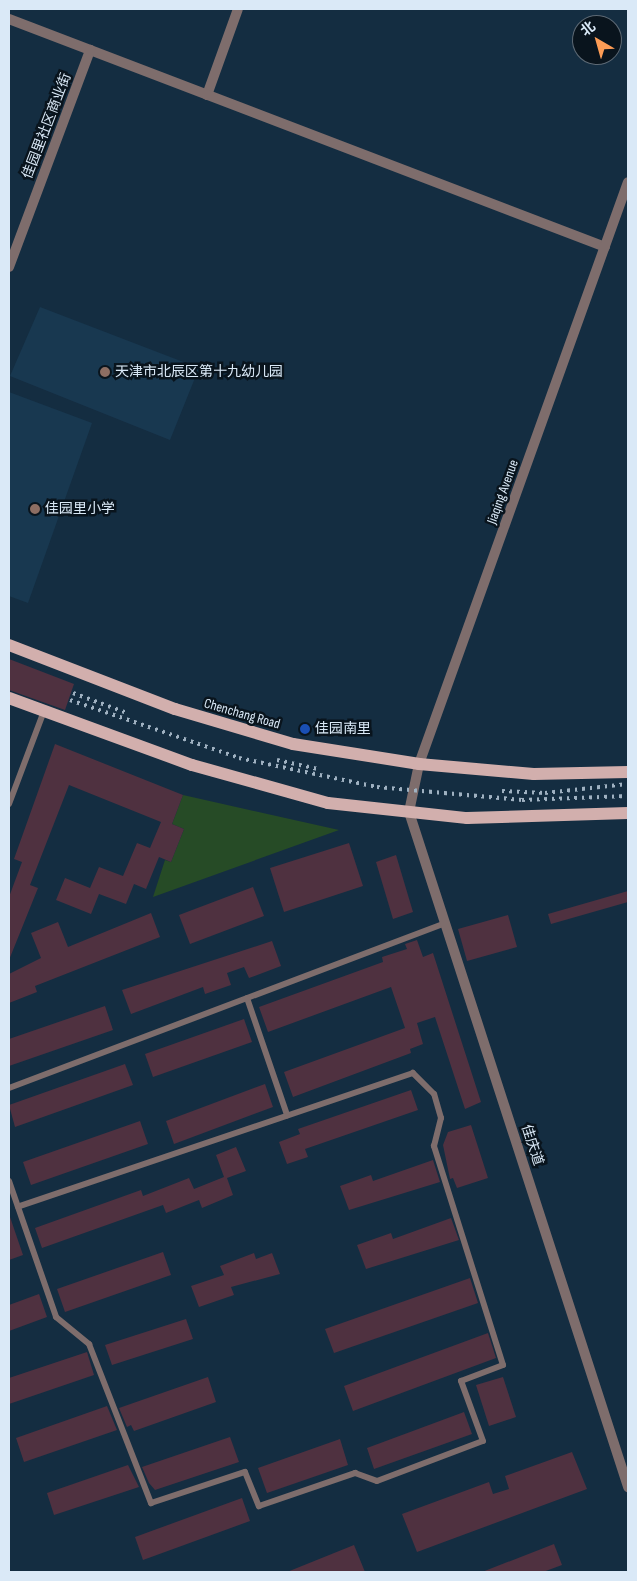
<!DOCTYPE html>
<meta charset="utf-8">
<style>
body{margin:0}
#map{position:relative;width:637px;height:1581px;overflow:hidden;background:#142d41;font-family:"Sofia Sans Condensed","Noto Sans SC",sans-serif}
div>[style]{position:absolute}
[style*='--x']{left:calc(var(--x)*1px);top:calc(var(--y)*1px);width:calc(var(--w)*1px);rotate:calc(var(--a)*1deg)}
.built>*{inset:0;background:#183850}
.green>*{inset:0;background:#264b26}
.building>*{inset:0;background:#4f3140}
.service>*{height:6px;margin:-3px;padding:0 3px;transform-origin:3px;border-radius:3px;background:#7e6d6c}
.minor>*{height:10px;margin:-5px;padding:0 5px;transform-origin:5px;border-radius:5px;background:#7e6d6c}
.tertiary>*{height:10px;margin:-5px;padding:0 5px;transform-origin:5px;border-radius:5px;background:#7e6d6c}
.primary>*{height:12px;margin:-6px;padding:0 6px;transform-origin:6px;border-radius:6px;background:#d2afad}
.rail>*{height:4px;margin-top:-2px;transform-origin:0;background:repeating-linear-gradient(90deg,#9fb1c1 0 2.5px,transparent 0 7.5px)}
.dots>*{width:14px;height:14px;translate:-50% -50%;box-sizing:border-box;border:2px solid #09141d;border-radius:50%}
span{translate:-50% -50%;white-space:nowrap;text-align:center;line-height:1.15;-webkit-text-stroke:5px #09141d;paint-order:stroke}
.street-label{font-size:14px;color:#dae9f7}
.poi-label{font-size:14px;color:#dae9f7}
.left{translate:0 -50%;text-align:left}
.frame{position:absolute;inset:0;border:10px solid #dae9f7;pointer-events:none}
.north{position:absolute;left:572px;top:15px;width:50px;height:50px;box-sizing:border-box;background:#09141d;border:1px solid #5d6974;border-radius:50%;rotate:322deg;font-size:14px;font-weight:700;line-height:20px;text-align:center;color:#dae9f7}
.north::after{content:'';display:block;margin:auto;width:18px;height:22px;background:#fd9c55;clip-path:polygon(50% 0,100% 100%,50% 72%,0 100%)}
</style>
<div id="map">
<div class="built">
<div style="clip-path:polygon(40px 307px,199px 368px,170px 440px,10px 376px)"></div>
<div style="clip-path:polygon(9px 392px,92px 423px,28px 603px,9px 596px)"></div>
</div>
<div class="green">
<div style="clip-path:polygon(183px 795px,339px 830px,153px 897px,165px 860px,171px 862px,184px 829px,172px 824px)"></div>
</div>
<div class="building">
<div style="clip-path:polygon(9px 659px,74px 684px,65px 710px,9px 690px)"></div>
<div style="clip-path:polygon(55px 744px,183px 795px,172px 824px,184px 829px,171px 862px,159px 857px,146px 889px,134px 884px,126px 904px,99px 894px,91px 914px,56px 900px,65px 878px,90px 888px,99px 867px,123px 876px,137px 843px,150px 848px,161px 822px,69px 785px,30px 885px,38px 888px,9px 960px,9px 897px,22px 862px,14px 859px)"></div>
<div style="clip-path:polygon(349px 843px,363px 886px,284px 912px,270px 868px)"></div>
<div style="clip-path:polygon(396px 855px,413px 912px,393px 919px,376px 862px)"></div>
<div style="clip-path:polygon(253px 887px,264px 916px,190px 944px,179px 915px)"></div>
<div style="clip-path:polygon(628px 891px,628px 902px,551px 924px,548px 914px)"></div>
<div style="clip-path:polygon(151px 913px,160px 937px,35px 986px,37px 992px,9px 1003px,9px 974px,41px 958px,31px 933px,58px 922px,68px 947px)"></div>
<div style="clip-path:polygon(508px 915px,517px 947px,467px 961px,458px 929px)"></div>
<div style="clip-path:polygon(417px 940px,423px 957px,433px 953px,481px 1102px,465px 1109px,435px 1017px,417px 1023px,423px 1044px,410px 1049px,411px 1053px,293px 1097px,284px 1072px,405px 1028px,391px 987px,268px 1032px,259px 1007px,383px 962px,382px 957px,407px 949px,405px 944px)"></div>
<div style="clip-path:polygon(272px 941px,281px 966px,249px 978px,244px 967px,227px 973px,231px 985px,205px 994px,203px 987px,131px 1014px,122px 990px)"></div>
<div style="clip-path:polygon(105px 1006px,113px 1030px,9px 1066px,9px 1039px)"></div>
<div style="clip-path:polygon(244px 1019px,252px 1042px,153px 1077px,145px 1054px)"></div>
<div style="clip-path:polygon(125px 1064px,133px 1085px,15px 1127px,9px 1105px)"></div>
<div style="clip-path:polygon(265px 1084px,273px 1107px,174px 1144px,166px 1121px)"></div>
<div style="clip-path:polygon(411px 1090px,418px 1110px,305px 1149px,308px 1157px,287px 1164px,279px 1142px,300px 1134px,298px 1129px)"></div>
<div style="clip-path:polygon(140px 1121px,148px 1144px,31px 1185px,23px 1162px)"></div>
<div style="clip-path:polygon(471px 1125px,488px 1178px,457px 1188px,453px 1178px,450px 1179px,443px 1145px,448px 1132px)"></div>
<div style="clip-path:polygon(236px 1147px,246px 1171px,227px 1178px,233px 1195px,202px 1208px,199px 1200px,166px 1213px,163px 1205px,42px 1248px,35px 1228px,141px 1190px,143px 1196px,189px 1178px,194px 1189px,224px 1177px,216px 1155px)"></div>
<div style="clip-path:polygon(433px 1160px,440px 1182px,349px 1210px,340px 1186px,371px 1175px,373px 1181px)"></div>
<div style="clip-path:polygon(10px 1217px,23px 1255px,9px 1260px,9px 1218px)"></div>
<div style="clip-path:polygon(451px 1218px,459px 1240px,366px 1269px,357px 1245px,391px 1233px,393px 1239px)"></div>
<div style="clip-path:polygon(163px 1252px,171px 1275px,65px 1312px,57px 1289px)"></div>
<div style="clip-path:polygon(254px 1253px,256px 1259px,272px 1253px,280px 1274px,231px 1287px,234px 1295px,199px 1307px,191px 1286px,224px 1275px,220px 1266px)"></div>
<div style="clip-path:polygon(470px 1278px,478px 1303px,334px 1353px,325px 1329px)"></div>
<div style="clip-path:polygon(39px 1294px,47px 1317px,9px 1331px,9px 1305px)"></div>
<div style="clip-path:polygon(186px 1319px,193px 1339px,112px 1365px,105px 1345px)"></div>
<div style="clip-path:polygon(488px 1333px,496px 1358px,353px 1411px,344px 1386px)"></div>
<div style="clip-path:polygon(87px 1352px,94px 1375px,9px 1404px,9px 1378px)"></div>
<div style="clip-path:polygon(208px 1377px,216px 1402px,134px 1431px,131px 1425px,127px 1427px,119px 1408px)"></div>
<div style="clip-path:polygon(503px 1377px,516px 1417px,489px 1426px,476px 1385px)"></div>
<div style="clip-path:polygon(107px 1406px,117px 1430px,24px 1462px,16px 1438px)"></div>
<div style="clip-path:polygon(464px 1412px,472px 1434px,374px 1469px,367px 1448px)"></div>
<div style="clip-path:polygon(230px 1437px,239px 1462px,155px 1490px,149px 1483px,142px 1467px)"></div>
<div style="clip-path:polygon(340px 1439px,348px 1465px,267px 1493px,258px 1468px)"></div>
<div style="clip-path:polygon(572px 1452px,587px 1489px,417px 1552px,402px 1514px,489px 1482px,493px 1494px,509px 1489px,505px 1476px)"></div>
<div style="clip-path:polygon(128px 1465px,139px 1487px,54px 1515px,47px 1493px)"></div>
<div style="clip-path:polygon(242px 1498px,250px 1521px,143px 1560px,135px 1537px)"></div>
<div style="clip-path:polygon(554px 1544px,562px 1565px,543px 1572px,482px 1572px)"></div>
<div style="clip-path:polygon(354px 1545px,365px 1572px,287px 1572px)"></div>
</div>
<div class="service">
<div style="--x:9;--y:804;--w:99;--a:-69.4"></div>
<div style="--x:247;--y:998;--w:124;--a:71.1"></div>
<div style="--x:9;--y:1088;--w:466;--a:-20.7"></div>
<div style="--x:9;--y:1181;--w:144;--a:70.9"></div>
<div style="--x:56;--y:1317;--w:43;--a:39.3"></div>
<div style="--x:89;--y:1344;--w:171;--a:68.7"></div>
<div style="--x:151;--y:1503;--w:99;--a:-18.3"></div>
<div style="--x:245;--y:1472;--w:37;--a:68"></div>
<div style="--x:259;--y:1506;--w:102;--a:-19"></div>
<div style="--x:355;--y:1473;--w:23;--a:20"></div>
<div style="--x:377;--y:1481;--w:113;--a:-20.7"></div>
<div style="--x:483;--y:1441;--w:64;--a:-110.1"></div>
<div style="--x:461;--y:1381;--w:45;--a:-20.9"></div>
<div style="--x:503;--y:1365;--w:230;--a:-107.5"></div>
<div style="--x:434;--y:1146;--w:29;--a:-76"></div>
<div style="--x:441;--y:1118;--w:25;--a:-106"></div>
<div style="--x:434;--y:1094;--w:30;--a:-135"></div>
<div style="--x:413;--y:1073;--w:417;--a:161.3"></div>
</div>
<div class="minor">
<div style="--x:207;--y:95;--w:91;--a:-70.2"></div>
<div style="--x:409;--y:812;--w:710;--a:72.02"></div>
</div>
<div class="tertiary">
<div style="--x:9;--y:19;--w:638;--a:20.93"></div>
<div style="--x:9;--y:267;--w:232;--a:-69.5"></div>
<div style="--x:409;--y:812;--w:49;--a:-78.2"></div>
<div style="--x:419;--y:764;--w:618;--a:-70.25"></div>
</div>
<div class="primary">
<div style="--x:9;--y:645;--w:178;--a:21.1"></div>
<div style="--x:175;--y:709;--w:123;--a:16.5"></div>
<div style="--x:293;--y:744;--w:128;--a:9"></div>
<div style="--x:419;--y:764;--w:115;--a:5"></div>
<div style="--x:534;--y:774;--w:94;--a:-1.2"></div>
<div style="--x:9;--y:698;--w:195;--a:20.1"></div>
<div style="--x:192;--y:765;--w:141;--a:15.6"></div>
<div style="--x:328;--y:803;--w:140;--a:6.2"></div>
<div style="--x:467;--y:818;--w:161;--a:-1.8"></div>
</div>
<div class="rail">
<div style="--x:73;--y:693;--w:58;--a:20.3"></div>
<div style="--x:70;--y:700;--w:179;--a:18.9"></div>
<div style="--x:239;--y:758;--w:141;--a:11.9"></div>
<div style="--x:377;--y:787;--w:146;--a:5.1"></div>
<div style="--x:522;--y:800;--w:106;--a:-2.2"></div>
<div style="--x:277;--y:760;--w:42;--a:12.4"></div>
<div style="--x:502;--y:791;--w:43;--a:2.7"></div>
<div style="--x:545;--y:793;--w:83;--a:-6.2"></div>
</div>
<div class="dots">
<div style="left:105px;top:372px;background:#8d6e63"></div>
<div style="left:35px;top:509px;background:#8d6e63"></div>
<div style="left:305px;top:729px;background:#1a4fb4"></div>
</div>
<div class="street-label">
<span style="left:47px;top:126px;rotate:-69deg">佳园里社区商业街</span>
<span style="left:503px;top:492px;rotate:-70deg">Jiaqing Avenue</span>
<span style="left:242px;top:714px;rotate:16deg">Chenchang Road</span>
<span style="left:532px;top:1145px;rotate:72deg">佳庆道</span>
</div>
<div class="poi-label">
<span class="left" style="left:115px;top:372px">天津市北辰区第十九幼儿园</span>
<span class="left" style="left:45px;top:509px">佳园里小学</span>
<span class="left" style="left:315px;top:729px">佳园南里</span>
</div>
<div class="frame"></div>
<div class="north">北</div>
</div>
